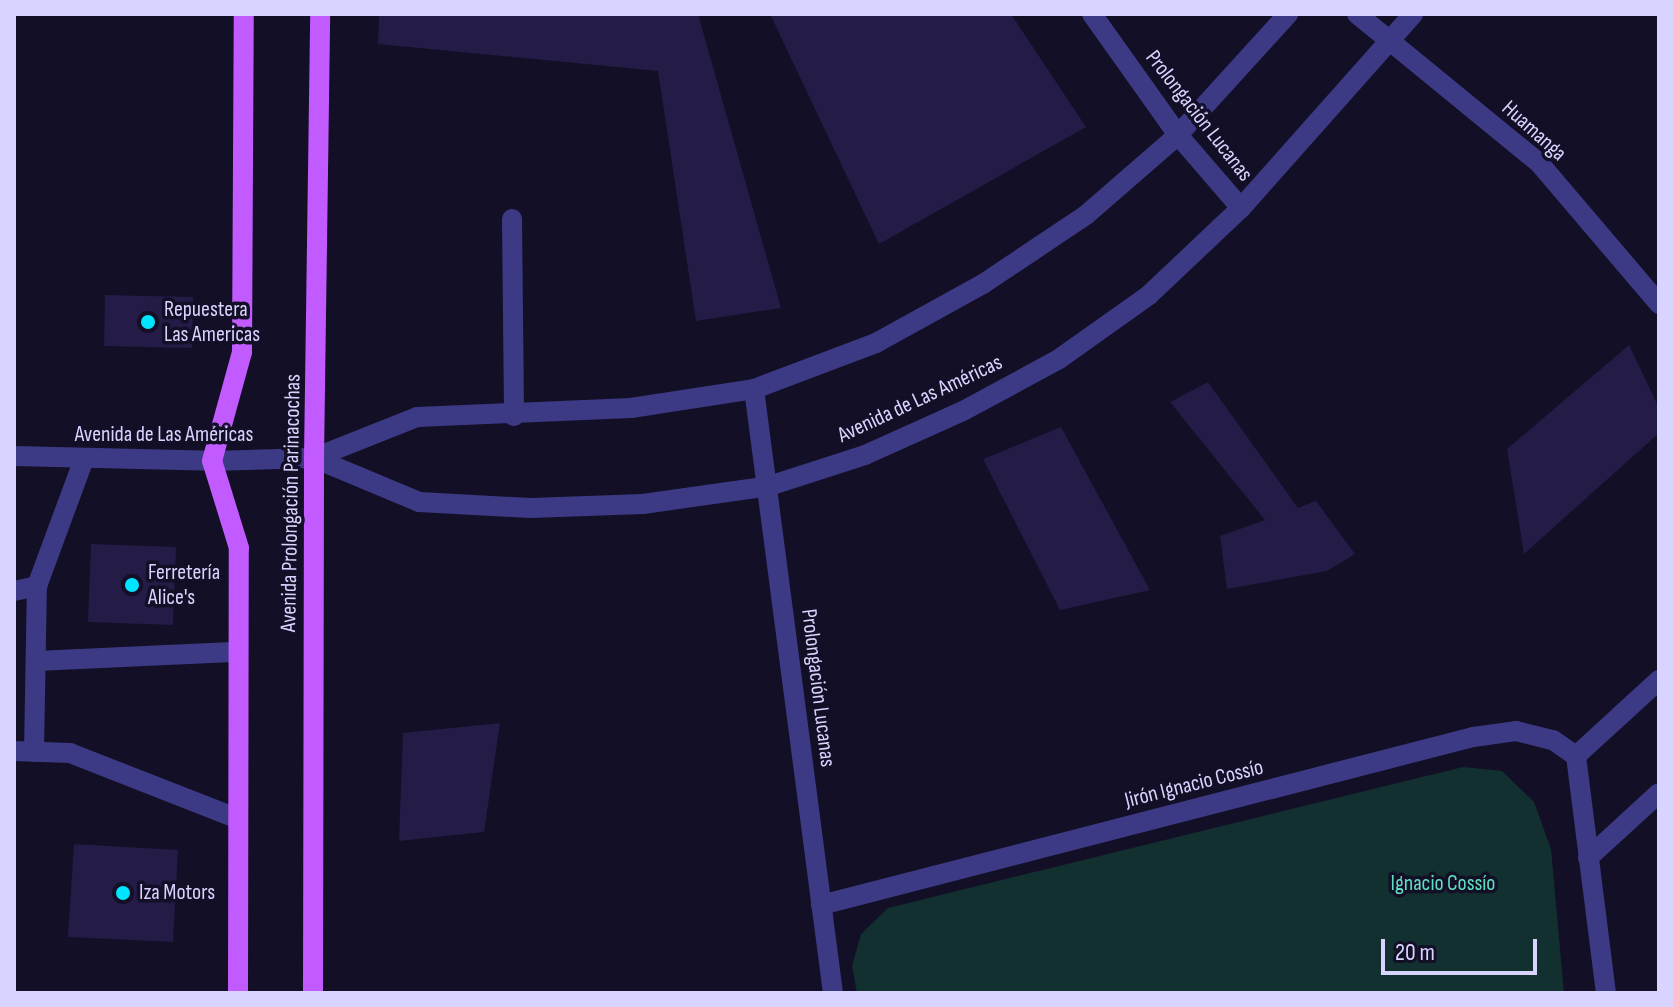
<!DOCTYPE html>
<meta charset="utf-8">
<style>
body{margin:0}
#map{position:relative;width:1673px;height:1007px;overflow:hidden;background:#130f26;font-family:"Sofia Sans Condensed",sans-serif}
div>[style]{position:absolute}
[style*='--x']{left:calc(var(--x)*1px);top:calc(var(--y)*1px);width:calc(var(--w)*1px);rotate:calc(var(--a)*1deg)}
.green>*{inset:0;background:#12302f}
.building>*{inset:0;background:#241b47}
.minor>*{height:20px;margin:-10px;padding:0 10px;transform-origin:10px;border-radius:10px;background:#3d3a85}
.major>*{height:20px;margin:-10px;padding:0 10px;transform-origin:10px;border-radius:10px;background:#c25bff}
.dots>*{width:22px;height:22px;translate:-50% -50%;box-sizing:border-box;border:4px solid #130f26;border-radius:50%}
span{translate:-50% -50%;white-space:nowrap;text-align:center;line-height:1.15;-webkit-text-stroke:7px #130f26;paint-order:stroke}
.street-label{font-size:22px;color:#d9d4ff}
.poi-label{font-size:22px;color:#d9d4ff}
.left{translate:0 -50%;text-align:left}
.park-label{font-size:22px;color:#5fe0c0}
.frame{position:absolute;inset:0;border:16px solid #d9d4ff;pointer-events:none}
.scale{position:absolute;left:1381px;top:939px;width:156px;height:36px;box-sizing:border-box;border:4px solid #d9d4ff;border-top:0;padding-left:10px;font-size:24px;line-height:28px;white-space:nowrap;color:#d9d4ff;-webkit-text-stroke:6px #130f26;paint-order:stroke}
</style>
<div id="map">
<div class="green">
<div style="clip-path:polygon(1463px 767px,1502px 771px,1534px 802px,1551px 849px,1564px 993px,857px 993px,852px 966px,861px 934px,888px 908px)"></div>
</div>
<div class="building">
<div style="clip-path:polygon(379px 14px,698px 14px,781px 308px,696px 321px,658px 71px,378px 44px)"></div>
<div style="clip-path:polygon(770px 14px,1011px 14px,1086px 127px,879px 244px)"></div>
<div style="clip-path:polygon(105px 295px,193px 297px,192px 348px,104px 346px)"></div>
<div style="clip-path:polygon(1629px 345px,1659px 408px,1659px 433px,1524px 554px,1507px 449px)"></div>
<div style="clip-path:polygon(1208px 382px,1298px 508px,1316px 501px,1355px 554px,1327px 571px,1227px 589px,1220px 536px,1265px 520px,1170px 402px)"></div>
<div style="clip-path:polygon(1061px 427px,1150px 590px,1060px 610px,983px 459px)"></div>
<div style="clip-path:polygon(91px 544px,176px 547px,173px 625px,88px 622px)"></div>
<div style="clip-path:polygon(500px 723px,484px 832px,399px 841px,403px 733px)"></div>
<div style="clip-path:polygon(74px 844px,178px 850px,173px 942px,68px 937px)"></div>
</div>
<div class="minor">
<div style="--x:1092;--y:14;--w:148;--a:54.6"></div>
<div style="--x:1178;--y:135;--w:96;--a:49.2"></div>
<div style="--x:1357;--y:14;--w:237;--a:39.3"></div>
<div style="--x:1540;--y:164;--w:184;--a:49.6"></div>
<div style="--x:512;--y:219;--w:197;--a:89.4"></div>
<div style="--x:754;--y:389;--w:609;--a:82.55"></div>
<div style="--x:14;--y:456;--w:198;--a:1.4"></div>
<div style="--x:212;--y:461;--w:102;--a:-1.7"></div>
<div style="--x:314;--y:458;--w:111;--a:-21.7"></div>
<div style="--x:417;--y:417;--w:214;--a:-2.4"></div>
<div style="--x:631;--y:408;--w:124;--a:-8.8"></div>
<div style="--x:754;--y:389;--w:130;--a:-20.7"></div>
<div style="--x:876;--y:343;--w:122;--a:-28.9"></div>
<div style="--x:983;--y:284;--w:124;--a:-33.8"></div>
<div style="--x:1086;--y:215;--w:122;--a:-41"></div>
<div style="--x:1178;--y:135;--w:164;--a:-47.7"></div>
<div style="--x:314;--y:458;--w:114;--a:22.7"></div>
<div style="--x:419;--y:502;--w:112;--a:3.1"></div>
<div style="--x:531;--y:508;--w:112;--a:-2"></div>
<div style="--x:643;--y:504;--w:127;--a:-8.1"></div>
<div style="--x:769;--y:486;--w:101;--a:-17.9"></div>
<div style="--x:865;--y:455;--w:107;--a:-24.2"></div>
<div style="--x:963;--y:411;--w:109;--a:-28.4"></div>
<div style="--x:1059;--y:359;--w:110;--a:-35.4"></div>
<div style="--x:1149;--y:295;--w:127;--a:-43.4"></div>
<div style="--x:1241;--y:208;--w:259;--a:-48.4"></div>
<div style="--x:14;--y:591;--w:24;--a:-12"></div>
<div style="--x:36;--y:661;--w:202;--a:-2.6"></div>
<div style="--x:14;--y:751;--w:56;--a:2"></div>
<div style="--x:70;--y:753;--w:180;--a:21.4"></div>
<div style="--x:34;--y:752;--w:166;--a:-89"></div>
<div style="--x:37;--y:586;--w:135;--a:-69.7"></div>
<div style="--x:1576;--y:756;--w:239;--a:82.8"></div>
<div style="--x:1576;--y:756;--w:113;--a:-42.5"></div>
<div style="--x:1588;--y:858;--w:96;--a:-42.5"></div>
<div style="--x:821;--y:905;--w:673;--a:-14.45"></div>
<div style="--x:1473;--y:737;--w:43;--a:-7.9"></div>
<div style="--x:1516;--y:731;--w:38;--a:14"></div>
<div style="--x:1553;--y:740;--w:28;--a:35"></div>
</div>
<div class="major">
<div style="--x:238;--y:993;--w:445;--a:-89.9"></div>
<div style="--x:239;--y:548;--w:91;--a:-107.2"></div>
<div style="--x:212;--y:461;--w:113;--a:-74.6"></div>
<div style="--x:242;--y:352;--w:338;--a:-89.7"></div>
<div style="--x:313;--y:993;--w:535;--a:-89.89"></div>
<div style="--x:314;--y:458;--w:444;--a:-89.2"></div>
</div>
<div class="dots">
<div style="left:148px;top:322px;background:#00e5ff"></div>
<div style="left:132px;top:585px;background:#00e5ff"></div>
<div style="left:123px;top:893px;background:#00e5ff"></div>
</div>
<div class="street-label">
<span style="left:1199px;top:116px;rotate:52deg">Prolongación Lucanas</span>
<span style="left:1534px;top:131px;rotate:42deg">Huamanga</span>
<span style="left:920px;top:399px;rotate:-25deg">Avenida de Las Américas</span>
<span style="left:164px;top:435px">Avenida de Las Américas</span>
<span style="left:291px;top:503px;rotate:-89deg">Avenida Prolongación Parinacochas</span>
<span style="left:818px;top:688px;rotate:83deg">Prolongación Lucanas</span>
<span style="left:1194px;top:784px;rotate:-14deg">Jirón Ignacio Cossío</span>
</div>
<div class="poi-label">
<span class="left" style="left:164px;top:322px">Repuestera<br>Las Americas</span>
<span class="left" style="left:148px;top:585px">Ferretería<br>Alice's</span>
<span class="left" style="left:139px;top:893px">Iza Motors</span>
</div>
<div class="park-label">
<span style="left:1443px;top:884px">Ignacio Cossío</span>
</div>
<div class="frame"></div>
<div class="scale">20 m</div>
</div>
